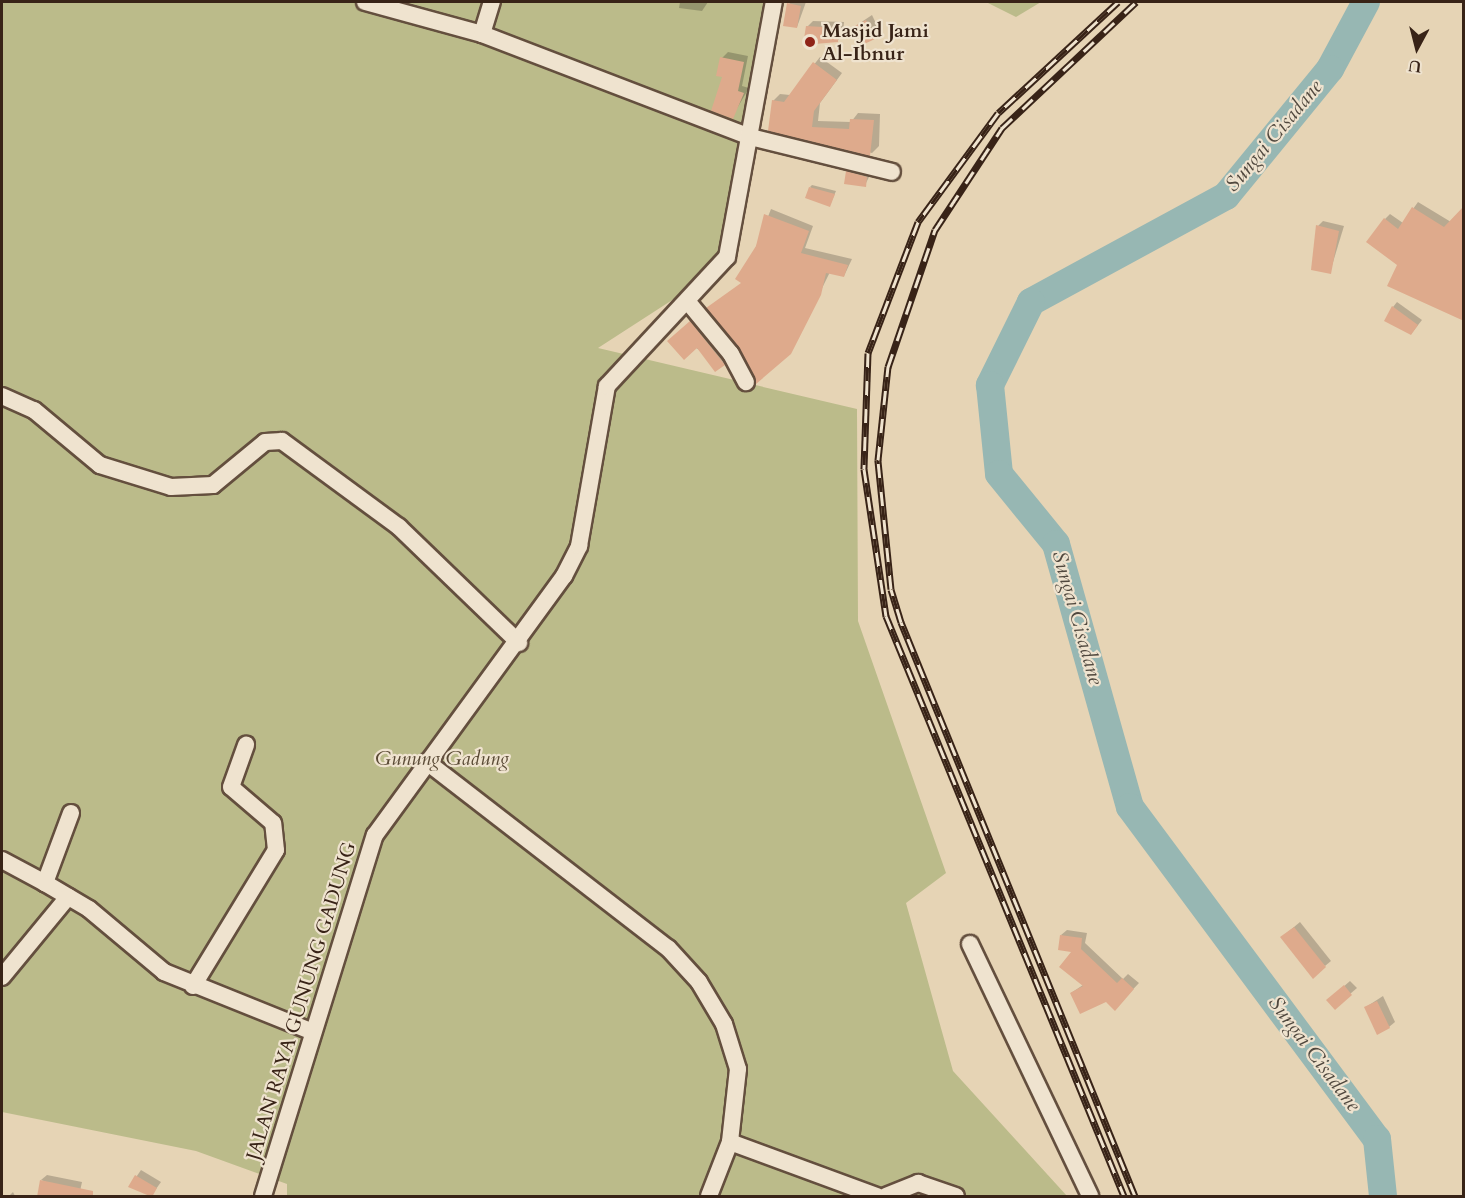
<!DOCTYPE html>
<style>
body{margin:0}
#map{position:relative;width:1465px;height:1198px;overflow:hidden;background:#e6d4b5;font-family:Cardo,serif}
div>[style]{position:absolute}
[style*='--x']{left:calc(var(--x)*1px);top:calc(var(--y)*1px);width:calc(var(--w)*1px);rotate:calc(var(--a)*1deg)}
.green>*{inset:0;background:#bbbb8a}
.shadow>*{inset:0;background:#0003}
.river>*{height:28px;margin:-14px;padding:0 14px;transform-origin:14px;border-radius:14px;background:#97b7b3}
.building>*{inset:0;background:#deaa8c}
.roads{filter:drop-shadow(2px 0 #644f3e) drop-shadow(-2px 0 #644f3e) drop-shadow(0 2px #644f3e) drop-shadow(0 -2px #644f3e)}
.minor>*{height:16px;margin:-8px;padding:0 8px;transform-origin:8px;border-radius:8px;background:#efe3cf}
.rail>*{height:7px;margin-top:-3.5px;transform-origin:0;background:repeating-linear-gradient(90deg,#efe3cf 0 14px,#382317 0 28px);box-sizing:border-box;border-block:2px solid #382317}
.dots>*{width:16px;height:16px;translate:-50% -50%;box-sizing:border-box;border:3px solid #efe3cf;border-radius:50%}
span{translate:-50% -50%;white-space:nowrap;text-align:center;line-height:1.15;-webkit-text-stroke:4.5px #efe3cf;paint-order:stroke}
.poi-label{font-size:20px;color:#382317;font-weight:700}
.left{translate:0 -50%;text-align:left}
.park-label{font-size:20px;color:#594934;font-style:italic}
.street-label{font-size:20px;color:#382317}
.water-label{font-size:21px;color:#50483e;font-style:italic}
.frame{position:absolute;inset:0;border:3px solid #382317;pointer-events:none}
.north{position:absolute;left:1387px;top:18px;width:60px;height:60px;-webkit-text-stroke:4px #efe3cf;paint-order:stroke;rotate:187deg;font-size:16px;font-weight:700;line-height:24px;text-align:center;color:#382317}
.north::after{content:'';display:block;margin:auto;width:21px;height:27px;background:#382317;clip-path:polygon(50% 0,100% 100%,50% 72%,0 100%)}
</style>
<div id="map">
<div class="green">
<div style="clip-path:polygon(2px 2px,777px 2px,746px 173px,714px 273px,598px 348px,857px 409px,858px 621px,946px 873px,906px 903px,953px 1071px,1067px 1196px,287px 1196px,287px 1184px,196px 1151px,2px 1112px)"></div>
<div style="clip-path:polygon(986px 2px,1041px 2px,1016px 17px)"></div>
</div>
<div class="shadow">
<div style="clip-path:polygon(680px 2px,708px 2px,702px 11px,679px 8px)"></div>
<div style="clip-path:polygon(791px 2px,806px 2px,797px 27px,789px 4px)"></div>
<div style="clip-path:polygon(872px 15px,880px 32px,874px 38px,854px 27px)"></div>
<div style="clip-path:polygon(813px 21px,844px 22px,843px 35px,837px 41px,807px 27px)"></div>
<div style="clip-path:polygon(728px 52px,748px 56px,742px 86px,749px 88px,732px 117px,722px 58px)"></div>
<div style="clip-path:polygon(820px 57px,842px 73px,820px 103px,818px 121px,851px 122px,858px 113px,880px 114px,879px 146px,872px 153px,769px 129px,773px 101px,780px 94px,790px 95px)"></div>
<div style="clip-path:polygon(853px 167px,872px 171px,865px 185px,847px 172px)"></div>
<div style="clip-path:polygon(812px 185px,836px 191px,830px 205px,810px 187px)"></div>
<div style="clip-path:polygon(1418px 202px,1451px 222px,1399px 265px,1385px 219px,1390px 214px,1403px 223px)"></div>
<div style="clip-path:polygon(771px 209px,813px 226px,805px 248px,852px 259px,844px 276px,830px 272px,790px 353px,742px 282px)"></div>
<div style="clip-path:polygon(1323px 221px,1344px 226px,1330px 272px,1318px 226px)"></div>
<div style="clip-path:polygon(1397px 302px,1422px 320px,1411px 334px,1393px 307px)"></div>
<div style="clip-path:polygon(696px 316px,730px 358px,724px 364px,675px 336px)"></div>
<div style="clip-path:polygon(1300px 922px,1331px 961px,1325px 966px,1288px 932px)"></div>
<div style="clip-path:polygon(1067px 930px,1087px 933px,1085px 943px,1123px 979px,1128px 974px,1139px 983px,1120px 1003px,1071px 993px,1083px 985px,1074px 951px,1061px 935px)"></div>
<div style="clip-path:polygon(1350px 981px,1357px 988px,1335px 1007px,1334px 995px)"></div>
<div style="clip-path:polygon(1383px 996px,1395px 1022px,1389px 1027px,1366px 1007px)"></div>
<div style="clip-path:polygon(141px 1170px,161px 1182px,151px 1196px,130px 1186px)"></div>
<div style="clip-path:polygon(47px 1175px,82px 1182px,79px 1196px,41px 1180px)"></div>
<div style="clip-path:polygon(13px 1192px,15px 1196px,9px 1196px)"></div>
</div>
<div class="river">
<div style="--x:1366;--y:2;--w:76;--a:118.2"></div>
<div style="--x:1330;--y:69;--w:164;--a:129.3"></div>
<div style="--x:1226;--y:196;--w:222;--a:151.5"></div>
<div style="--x:1031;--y:302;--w:93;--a:116.3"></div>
<div style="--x:990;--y:385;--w:89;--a:84.2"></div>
<div style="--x:999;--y:474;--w:90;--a:50.8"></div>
<div style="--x:1056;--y:544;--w:273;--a:74.3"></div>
<div style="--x:1130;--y:807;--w:414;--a:53.4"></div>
<div style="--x:1377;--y:1139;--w:57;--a:84"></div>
</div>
<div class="building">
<div style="clip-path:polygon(787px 3px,801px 6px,797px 28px,783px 26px)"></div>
<div style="clip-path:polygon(866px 20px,875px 39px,862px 45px,853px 27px)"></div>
<div style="clip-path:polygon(806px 26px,839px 28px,838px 42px,803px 45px)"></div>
<div style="clip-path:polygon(720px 57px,744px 62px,738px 91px,744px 93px,733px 119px,711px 111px,722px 77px,716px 76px)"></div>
<div style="clip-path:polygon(813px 62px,837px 80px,814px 111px,812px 127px,849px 129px,850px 119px,874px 120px,870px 156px,768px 131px,772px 100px,784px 102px)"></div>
<div style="clip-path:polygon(846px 171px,867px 177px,866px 187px,844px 184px)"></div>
<div style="clip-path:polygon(809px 187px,835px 194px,830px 207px,805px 198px)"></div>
<div style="clip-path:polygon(1464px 206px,1464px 321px,1387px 286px,1397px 265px,1366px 242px,1384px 218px,1398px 229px,1412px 207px,1444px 227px)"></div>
<div style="clip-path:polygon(764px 214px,809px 231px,801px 253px,848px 265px,844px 277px,826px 273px,821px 295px,791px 354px,756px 384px,740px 349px,706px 308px,741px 283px,735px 279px,756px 246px)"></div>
<div style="clip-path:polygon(1316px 225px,1339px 231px,1331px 274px,1311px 270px)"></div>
<div style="clip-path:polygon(1392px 306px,1418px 325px,1411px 335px,1384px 321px)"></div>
<div style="clip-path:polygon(690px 321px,725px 365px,715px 372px,697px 348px,684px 360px,667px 341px)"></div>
<div style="clip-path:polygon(1294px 927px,1326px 967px,1313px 979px,1280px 937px)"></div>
<div style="clip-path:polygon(1060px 935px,1082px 938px,1081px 949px,1117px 983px,1122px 978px,1134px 989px,1115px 1011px,1106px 1002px,1080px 1014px,1070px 993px,1083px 986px,1059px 967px,1071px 952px,1058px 950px)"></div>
<div style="clip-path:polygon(1344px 985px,1352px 995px,1335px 1010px,1326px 1000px)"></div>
<div style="clip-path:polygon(1377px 1001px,1390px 1028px,1377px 1035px,1364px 1007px)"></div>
<div style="clip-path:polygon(135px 1175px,157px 1188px,152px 1197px,128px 1187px)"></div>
<div style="clip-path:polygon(40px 1180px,93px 1191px,93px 1197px,37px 1197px)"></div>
</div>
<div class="roads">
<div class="minor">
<div style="--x:365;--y:2;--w:121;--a:15.3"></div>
<div style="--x:482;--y:34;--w:287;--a:21"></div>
<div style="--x:750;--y:137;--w:146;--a:13.8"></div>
<div style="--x:482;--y:34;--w:34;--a:-73"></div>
<div style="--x:688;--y:302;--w:67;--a:50.4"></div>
<div style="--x:731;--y:354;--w:32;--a:62"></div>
<div style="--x:2;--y:396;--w:35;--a:24"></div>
<div style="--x:34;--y:410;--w:86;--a:39.8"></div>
<div style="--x:100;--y:465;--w:74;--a:17.2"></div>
<div style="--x:171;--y:487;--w:42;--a:-2.7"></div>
<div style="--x:213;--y:485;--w:67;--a:-39.6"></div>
<div style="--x:265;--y:442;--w:17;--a:-3"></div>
<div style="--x:282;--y:441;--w:145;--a:36.3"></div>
<div style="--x:399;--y:527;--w:167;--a:44"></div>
<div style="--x:427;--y:762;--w:304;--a:37.7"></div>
<div style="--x:668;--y:948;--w:46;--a:47.6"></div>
<div style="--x:699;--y:982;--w:49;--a:59.2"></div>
<div style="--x:724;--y:1024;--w:47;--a:72.7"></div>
<div style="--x:738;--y:1069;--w:73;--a:96.3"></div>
<div style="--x:730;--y:1142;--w:58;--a:111.3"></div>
<div style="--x:71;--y:813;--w:75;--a:110.4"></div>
<div style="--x:45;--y:883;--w:51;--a:30.6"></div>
<div style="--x:89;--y:909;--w:98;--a:40"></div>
<div style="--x:164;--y:972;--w:161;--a:21.9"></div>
<div style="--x:2;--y:860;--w:49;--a:28.1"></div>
<div style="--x:970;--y:944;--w:279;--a:64.5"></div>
<div style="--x:2;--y:977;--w:104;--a:-50.5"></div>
<div style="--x:193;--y:986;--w:159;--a:-58.6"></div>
<div style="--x:276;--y:850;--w:27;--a:-96"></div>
<div style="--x:273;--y:823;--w:55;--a:-139.4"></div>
<div style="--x:231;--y:787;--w:45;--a:-70.3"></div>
<div style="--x:730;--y:1142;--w:157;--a:20.2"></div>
<div style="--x:263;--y:1196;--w:378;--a:-72.8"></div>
<div style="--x:375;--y:835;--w:321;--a:-53.9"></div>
<div style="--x:564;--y:576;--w:34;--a:-63"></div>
<div style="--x:579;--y:546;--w:162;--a:-80.1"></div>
<div style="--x:607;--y:386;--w:176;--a:-47.1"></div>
<div style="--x:727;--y:257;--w:259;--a:-79.6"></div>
<div style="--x:886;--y:1196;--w:35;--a:-22"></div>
<div style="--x:918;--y:1183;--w:40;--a:18.9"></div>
</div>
</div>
<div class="rail">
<div style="--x:1118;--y:2;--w:163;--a:137.2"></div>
<div style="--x:998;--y:113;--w:135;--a:126.3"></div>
<div style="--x:918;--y:222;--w:140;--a:110.9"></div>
<div style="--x:868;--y:353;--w:116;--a:92"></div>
<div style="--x:864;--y:469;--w:149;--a:81.5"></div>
<div style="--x:886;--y:616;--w:627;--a:67.69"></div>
<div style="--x:1135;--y:1196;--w:620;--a:-112.18"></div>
<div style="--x:901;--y:622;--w:34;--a:-107"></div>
<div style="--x:891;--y:589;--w:130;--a:-95.8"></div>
<div style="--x:878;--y:460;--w:94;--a:-83.9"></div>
<div style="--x:888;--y:367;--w:145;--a:-71.1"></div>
<div style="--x:935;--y:230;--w:122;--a:-56.7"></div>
<div style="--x:1002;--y:128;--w:184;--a:-43.2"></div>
</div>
<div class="dots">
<div style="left:810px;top:42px;background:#8f2418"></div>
</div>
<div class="poi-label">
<span class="left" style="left:822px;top:42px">Masjid Jami<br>Al-Ibnur</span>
</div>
<div class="park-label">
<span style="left:442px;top:758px">Gunung Gadung</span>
</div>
<div class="street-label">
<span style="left:301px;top:1001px;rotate:-73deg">JALAN RAYA GUNUNG GADUNG</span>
</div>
<div class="water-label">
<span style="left:1274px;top:136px;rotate:-50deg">Sungai Cisadane</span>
<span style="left:1077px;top:618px;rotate:74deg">Sungai Cisadane</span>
<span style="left:1314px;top:1054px;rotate:53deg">Sungai Cisadane</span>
</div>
<div class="frame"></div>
<div class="north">U</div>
</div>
